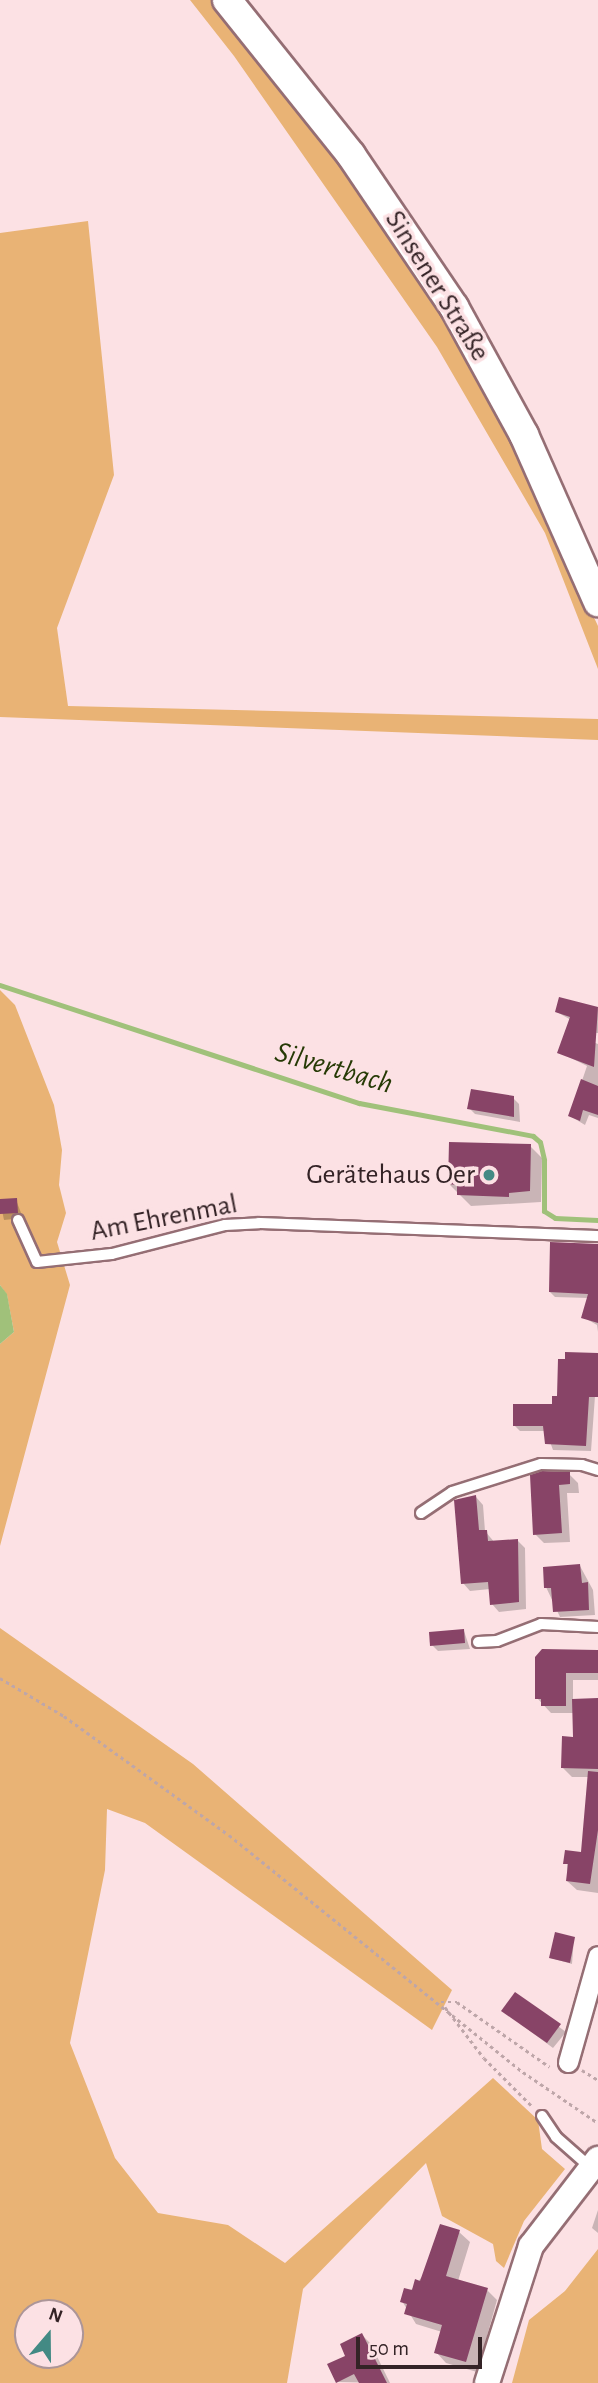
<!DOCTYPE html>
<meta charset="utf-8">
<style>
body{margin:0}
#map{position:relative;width:598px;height:2383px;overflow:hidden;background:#fce1e4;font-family:"Alegreya Sans",sans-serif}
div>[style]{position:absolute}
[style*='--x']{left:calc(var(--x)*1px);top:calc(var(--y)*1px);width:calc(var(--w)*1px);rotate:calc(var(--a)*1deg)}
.green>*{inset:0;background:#e9b375}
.water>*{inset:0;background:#a0c17a}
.shadow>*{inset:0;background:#0003}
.stream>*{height:5px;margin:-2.5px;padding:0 2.5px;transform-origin:2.5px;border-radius:2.5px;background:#a0c17a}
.building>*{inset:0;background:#884467}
.path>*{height:2.5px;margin-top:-1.25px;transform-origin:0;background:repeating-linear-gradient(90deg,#bea6a9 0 3.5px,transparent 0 7px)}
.roads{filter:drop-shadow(2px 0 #956e74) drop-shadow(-2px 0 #956e74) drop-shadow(0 2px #956e74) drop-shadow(0 -2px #956e74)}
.service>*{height:10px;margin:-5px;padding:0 5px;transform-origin:5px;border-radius:5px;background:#fff}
.minor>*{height:19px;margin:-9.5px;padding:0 9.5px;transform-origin:9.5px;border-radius:9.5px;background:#fff}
.tertiary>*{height:24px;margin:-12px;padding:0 12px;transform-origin:12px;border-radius:12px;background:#fff}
.secondary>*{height:28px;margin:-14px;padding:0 14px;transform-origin:14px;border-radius:14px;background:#fff}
.dots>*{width:19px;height:19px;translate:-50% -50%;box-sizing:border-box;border:4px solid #fce1e4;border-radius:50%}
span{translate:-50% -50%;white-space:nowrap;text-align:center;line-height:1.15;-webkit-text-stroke:7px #fce1e4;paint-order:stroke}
.street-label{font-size:28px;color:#342326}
.poi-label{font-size:28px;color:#342326}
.right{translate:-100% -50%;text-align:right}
.water-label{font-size:30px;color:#263a05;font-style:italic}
.north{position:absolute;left:14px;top:2299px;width:70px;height:70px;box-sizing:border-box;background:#fce1e4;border:2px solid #ac9598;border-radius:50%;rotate:20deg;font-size:19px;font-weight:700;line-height:28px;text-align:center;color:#342326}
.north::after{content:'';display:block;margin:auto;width:24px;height:32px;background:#438a84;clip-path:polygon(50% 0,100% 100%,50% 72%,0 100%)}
.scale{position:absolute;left:356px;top:2337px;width:126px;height:32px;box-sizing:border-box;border:4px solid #342326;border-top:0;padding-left:9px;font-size:21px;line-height:24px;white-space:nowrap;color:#342326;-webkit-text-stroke:5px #fce1e4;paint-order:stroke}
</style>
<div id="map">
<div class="green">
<div style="clip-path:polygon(190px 0,211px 0,336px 147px,469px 351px,598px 626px,598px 669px,545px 533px,437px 347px,234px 56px)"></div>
<div style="clip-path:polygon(88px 221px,114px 475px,57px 628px,68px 706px,598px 719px,598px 740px,0 717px,0 233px)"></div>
<div style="clip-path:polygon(0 990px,15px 1005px,54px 1105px,62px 1150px,59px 1185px,66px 1213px,57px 1242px,70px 1285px,0 1546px,0 1344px,14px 1332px,7px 1295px,0 1285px)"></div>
<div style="clip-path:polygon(evenodd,0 1628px,193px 1764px,452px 1990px,432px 2030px,145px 1823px,107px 1809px,105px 1870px,70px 2043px,115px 2158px,158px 2213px,228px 2225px,285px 2263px,493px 2078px,538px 2120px,542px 2149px,565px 2169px,524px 2221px,504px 2268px,496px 2261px,493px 2244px,442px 2216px,426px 2163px,303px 2289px,287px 2383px,0 2383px,0 1628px,28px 2313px,70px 2313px,70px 2355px,28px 2355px,28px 2313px)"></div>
<div style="clip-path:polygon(598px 2249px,598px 2383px,512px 2383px,529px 2320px,565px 2291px)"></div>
</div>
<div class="water">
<div style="clip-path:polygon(0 1285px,7px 1294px,14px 1332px,0 1344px)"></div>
</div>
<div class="shadow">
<div style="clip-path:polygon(560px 999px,598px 1009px,598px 1033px,574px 1032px,571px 1020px,557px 1012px)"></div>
<div style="clip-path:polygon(566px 1032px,598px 1044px,598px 1118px,589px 1115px,585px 1125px,570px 1116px,587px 1066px,559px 1052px)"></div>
<div style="clip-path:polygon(513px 1098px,519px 1104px,520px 1122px,475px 1114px,469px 1108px)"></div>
<div style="clip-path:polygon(530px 1146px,542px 1158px,541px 1202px,471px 1206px,449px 1184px)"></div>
<div style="clip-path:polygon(16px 1200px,23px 1218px,4px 1220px,0 1201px)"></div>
<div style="clip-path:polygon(598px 1245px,598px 1332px,597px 1325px,583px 1317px,588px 1298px,555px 1297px,550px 1292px)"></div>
<div style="clip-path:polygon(598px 1355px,591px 1451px,553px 1450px,546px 1431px,520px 1431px,514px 1425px,554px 1406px)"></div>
<div style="clip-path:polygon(569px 1474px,578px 1483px,579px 1493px,567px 1493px,570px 1542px,544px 1543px,535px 1534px,531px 1477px)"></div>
<div style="clip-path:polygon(476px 1497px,483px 1505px,485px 1531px,495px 1543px,518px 1541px,525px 1548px,526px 1609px,499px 1612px,492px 1604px,490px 1589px,470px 1591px,463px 1583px)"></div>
<div style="clip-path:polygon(580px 1566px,593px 1590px,595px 1615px,560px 1617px,546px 1587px)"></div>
<div style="clip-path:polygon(464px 1631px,470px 1649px,438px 1651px,432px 1645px)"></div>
<div style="clip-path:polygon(598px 1652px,598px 1680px,573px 1680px,573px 1700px,598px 1700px,598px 1893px,577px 1890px,567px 1881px,567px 1852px,583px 1854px,590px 1777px,572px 1777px,563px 1768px,574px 1738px,574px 1713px,551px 1713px,537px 1698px,537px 1658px)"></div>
<div style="clip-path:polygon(574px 1938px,572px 1964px,551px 1958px)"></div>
<div style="clip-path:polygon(515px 1995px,566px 2032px,553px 2048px,503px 2011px)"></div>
<div style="clip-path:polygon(598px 2210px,598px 2233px,592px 2228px)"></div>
<div style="clip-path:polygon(459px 2232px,470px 2242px,458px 2281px,487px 2290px,497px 2300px,477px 2372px,446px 2363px,436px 2352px,442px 2332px,416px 2324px,402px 2301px)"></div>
<div style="clip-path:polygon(362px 2335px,371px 2344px,390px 2383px,338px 2382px)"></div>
</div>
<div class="stream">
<div style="--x:0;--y:985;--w:378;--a:18.2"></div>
<div style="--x:359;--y:1103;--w:177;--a:10.7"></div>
<div style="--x:533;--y:1136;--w:9;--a:41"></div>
<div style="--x:540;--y:1142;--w:18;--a:77"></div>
<div style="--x:544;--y:1160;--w:51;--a:90"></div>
<div style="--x:544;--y:1211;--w:13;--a:32"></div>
<div style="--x:555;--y:1218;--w:43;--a:2.7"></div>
</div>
<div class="building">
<div style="clip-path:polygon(559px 997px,598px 1007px,594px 1067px,557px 1053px,570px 1017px,555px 1012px)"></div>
<div style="clip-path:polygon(581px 1079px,598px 1086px,598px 1115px,583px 1110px,580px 1121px,568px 1116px)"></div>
<div style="clip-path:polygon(471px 1089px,514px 1096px,514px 1117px,467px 1109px)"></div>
<div style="clip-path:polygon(449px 1142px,531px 1144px,530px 1191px,509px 1193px,509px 1197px,457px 1195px,457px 1185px,448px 1184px)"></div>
<div style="clip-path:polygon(17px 1198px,18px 1213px,0 1214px,0 1199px)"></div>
<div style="clip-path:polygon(550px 1242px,598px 1244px,598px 1323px,581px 1318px,588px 1294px,549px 1292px)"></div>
<div style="clip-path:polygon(565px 1352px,598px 1353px,598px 1397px,589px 1397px,586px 1446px,545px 1444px,543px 1426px,513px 1426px,513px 1404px,552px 1404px,552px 1396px,557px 1396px,558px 1359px,565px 1359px)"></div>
<div style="clip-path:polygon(542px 1471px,570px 1472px,570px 1484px,559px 1485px,562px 1533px,533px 1535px,530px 1475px)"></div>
<div style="clip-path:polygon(476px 1495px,479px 1530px,487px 1530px,488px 1541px,518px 1539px,519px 1602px,490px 1605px,488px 1582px,461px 1584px,454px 1500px)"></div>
<div style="clip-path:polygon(580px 1564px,582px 1583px,588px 1582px,589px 1610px,553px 1612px,551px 1588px,544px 1588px,543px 1567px)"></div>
<div style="clip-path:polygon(464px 1629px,465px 1643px,430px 1646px,429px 1632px)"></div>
<div style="clip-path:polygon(542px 1649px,598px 1650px,598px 1673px,566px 1673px,566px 1706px,541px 1706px,541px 1699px,535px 1699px,535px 1657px)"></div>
<div style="clip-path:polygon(598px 1698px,598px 1769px,561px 1768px,562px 1736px,573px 1737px,572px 1699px)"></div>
<div style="clip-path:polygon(588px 1771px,598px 1772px,598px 1830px,590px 1884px,566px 1881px,568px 1864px,563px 1864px,565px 1850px,581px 1852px)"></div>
<div style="clip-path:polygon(555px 1932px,575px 1937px,570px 1963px,549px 1958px)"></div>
<div style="clip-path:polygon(515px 1992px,561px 2024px,547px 2043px,501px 2011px)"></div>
<div style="clip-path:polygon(440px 2224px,460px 2230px,446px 2276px,488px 2288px,466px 2362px,434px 2353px,442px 2325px,404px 2314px,407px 2304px,400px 2302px,404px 2288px,412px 2290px,415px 2279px,420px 2281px)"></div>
<div style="clip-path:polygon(362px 2333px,387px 2383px,359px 2383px,354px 2374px,336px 2383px,327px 2364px,345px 2356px,340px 2344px)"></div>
</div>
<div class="path">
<div style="--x:0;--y:1678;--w:74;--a:30.7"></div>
<div style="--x:64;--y:1716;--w:203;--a:35.8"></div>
<div style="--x:229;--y:1835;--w:378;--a:38.9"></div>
<div style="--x:523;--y:2072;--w:91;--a:34.2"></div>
<div style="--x:441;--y:2002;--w:16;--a:0"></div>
<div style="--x:457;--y:2002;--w:113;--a:35"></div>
<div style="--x:445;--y:2007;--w:64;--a:52.6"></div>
<div style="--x:484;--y:2058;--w:69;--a:45"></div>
<div style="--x:582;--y:2070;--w:19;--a:32"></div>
</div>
<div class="roads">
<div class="service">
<div style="--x:18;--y:1220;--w:46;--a:65.7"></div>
<div style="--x:37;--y:1262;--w:75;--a:-6.1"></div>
<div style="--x:112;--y:1254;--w:117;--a:-14.4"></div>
<div style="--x:225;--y:1225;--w:34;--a:-3"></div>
<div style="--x:259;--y:1223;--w:339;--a:2.2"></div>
<div style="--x:421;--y:1513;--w:37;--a:-34"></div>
<div style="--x:452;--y:1492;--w:93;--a:-17.5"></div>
<div style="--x:541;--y:1464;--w:41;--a:1.4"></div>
<div style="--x:582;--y:1465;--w:17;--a:17"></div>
<div style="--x:478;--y:1642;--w:19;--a:-3"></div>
<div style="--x:497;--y:1641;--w:47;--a:-21.1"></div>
<div style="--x:541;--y:1624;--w:57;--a:3"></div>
<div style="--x:542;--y:2116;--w:25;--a:56"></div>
<div style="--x:556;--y:2137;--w:45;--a:41.4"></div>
</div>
<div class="minor">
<div style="--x:568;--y:2062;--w:110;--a:-74.2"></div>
</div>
<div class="tertiary">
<div style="--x:487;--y:2383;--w:144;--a:-72.2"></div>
<div style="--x:531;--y:2246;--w:110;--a:-52.4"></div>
</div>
<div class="secondary">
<div style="--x:227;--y:0;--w:198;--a:51.3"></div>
<div style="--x:351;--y:155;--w:184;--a:55.9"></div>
<div style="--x:454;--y:307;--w:146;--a:61.3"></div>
<div style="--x:524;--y:435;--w:183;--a:66.1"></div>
</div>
</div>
<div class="dots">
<div style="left:489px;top:1175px;background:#438a84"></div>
</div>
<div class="street-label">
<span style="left:437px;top:286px;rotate:58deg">Sinsener Straße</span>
<span style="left:164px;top:1218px;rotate:-11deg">Am Ehrenmal</span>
</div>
<div class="poi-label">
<span class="right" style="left:475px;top:1175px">Gerätehaus Oer</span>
</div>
<div class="water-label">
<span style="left:334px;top:1068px;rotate:16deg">Silvertbach</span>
</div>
<div class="north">N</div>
<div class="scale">50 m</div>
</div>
